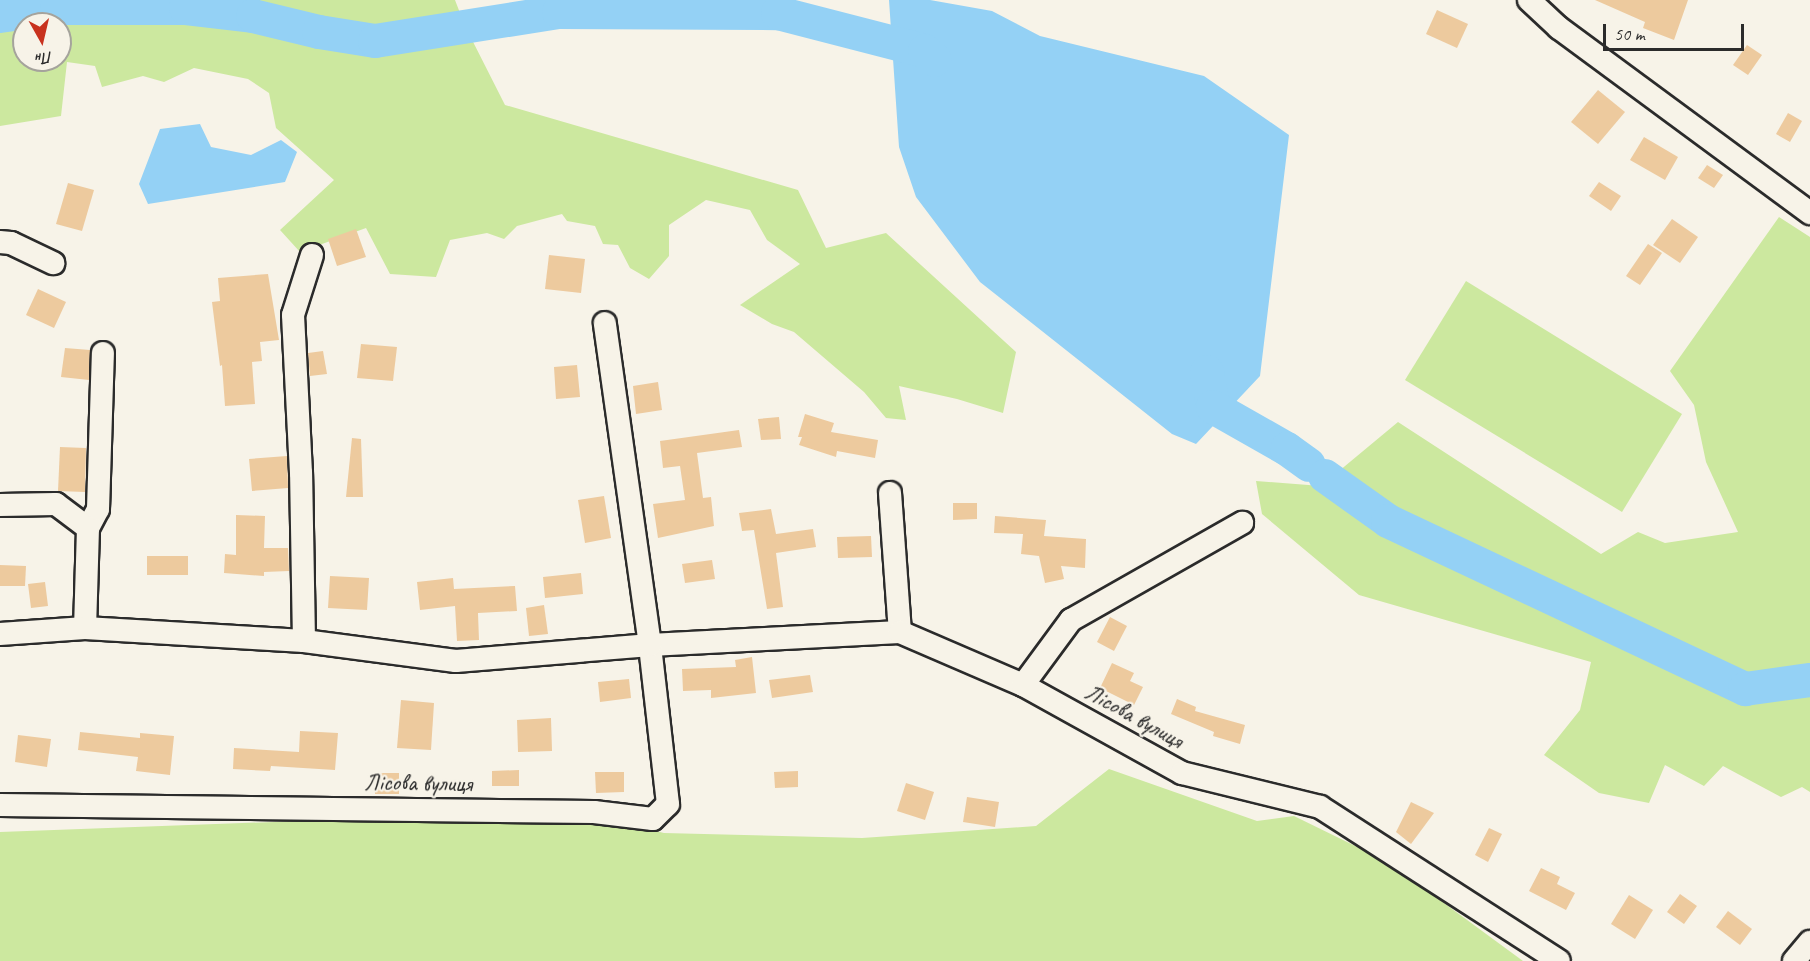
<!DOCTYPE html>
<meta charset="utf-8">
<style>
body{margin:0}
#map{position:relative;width:1810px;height:961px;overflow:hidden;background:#f7f3e8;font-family:Caveat,sans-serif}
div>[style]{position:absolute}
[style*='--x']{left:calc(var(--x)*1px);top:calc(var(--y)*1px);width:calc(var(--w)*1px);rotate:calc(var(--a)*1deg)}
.green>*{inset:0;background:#cce89f}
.water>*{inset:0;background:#94d1f5}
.river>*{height:34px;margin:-17px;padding:0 17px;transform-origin:17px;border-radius:17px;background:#94d1f5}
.building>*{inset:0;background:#edca9e}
.roads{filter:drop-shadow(2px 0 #2b2b2b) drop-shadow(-2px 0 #2b2b2b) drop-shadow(0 2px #2b2b2b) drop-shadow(0 -2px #2b2b2b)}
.minor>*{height:22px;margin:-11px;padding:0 11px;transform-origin:11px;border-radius:11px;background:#f7f3e8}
span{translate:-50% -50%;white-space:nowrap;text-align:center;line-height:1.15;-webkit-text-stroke:4.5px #f7f3e8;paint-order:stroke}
.street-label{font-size:24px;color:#2b2b2b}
.north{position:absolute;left:12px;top:12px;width:60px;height:60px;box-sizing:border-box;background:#f7f3e8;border:2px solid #a5a39c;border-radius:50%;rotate:172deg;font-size:16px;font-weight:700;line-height:24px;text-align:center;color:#2b2b2b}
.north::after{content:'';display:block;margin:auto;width:21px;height:27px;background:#c8321e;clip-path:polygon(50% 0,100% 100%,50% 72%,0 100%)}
.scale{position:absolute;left:1603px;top:24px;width:141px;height:27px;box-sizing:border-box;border:3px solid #2b2b2b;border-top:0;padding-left:8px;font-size:18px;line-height:21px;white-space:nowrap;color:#2b2b2b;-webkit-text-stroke:4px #f7f3e8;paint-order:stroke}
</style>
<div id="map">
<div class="green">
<div style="clip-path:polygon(evenodd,0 0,455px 0,465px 26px,505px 105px,798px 190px,826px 248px,886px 233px,1016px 352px,1003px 413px,957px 399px,899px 386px,906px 420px,886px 418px,864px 392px,794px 332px,772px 324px,740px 305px,800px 264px,767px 240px,750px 210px,706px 200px,669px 225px,669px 256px,649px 279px,630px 268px,618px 245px,603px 244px,595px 226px,567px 221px,562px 214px,517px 226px,504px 239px,487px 233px,450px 240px,436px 277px,390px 274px,366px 228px,300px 252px,280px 230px,334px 180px,276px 128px,269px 93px,248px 79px,194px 68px,164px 82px,143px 76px,102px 87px,95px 66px,67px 62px,61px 116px,0 126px,0 0,24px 24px,60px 24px,60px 60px,24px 60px,24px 24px)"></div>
<div style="clip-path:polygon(1779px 217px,1810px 237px,1810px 792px,1802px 787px,1781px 797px,1723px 766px,1704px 786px,1665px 765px,1649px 803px,1599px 793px,1544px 755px,1580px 710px,1591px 662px,1359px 595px,1262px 514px,1256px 481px,1321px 486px,1398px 422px,1601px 554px,1638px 532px,1665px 543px,1738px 532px,1706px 462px,1694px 405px,1670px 371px)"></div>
<div style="clip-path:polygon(1466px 281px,1682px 414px,1622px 512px,1405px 380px)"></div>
<div style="clip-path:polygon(1109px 769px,1257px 821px,1294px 816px,1388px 862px,1523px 961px,0 961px,0 832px,572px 811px,664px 833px,862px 838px,1036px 826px)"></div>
</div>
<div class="water">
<div style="clip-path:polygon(889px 0,930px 0,992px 11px,1040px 36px,1204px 76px,1289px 135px,1260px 376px,1196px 444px,1172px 434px,980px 282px,916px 197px,899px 147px)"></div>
<div style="clip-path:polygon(200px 124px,211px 147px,251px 155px,281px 140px,297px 152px,285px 182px,148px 204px,139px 184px,160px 129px)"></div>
</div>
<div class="river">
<div style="--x:0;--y:16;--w:58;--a:-8"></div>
<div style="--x:57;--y:8;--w:129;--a:0"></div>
<div style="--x:186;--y:8;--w:67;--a:6.8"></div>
<div style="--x:253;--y:16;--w:68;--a:13.6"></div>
<div style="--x:319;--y:32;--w:57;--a:9.1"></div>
<div style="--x:375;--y:41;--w:186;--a:-9"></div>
<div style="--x:559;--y:12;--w:219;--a:0.3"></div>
<div style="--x:778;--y:13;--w:152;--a:14.5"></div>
<div style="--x:925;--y:51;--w:13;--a:42"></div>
<div style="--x:1207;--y:372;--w:36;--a:80"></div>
<div style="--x:1213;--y:407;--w:85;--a:29.6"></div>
<div style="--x:1287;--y:449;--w:27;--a:36"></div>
<div style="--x:1325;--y:476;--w:77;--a:35.5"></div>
<div style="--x:1388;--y:521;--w:395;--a:25.2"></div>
<div style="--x:1745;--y:689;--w:66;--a:-7.9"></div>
</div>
<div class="building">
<div style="clip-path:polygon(1595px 0,1688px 0,1674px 40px,1643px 28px,1645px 22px)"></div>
<div style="clip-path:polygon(1437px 10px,1468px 24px,1457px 48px,1426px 34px)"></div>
<div style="clip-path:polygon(1747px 45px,1762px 55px,1748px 75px,1733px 65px)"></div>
<div style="clip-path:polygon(1598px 90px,1625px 112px,1598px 144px,1571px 122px)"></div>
<div style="clip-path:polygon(1788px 113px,1802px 121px,1790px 142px,1776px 134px)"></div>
<div style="clip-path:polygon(1644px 137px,1678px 157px,1665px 180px,1630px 160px)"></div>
<div style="clip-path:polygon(1707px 165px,1723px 175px,1714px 188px,1698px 178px)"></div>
<div style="clip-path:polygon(1599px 182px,1621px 196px,1611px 211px,1589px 196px)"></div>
<div style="clip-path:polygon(68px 183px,94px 190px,82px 231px,56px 224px)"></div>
<div style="clip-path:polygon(1672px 219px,1698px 237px,1680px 263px,1653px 245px)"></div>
<div style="clip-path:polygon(356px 229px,366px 257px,337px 266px,328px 239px)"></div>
<div style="clip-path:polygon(1648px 244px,1662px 253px,1640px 285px,1626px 276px)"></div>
<div style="clip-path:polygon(549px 255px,585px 259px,581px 293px,545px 289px)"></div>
<div style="clip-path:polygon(268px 274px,279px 340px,260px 342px,262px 361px,252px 362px,255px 404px,225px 406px,222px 365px,220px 366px,212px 302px,220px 301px,218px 278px)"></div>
<div style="clip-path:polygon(38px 289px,66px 302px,54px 328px,26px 315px)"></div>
<div style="clip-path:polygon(361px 344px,397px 347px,393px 381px,357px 378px)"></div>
<div style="clip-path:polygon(65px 348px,90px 350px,89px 380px,61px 377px)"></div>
<div style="clip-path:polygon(323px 351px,327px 374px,310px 376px,308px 353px)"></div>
<div style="clip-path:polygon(577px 365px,580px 397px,556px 399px,554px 367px)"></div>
<div style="clip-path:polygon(658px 382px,662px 410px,636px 414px,633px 386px)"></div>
<div style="clip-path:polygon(805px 414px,834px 423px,831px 432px,878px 440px,875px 458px,837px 451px,836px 457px,799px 445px,802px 437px,798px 437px)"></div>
<div style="clip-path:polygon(779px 417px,781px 439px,761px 440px,758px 419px)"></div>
<div style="clip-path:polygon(739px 430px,742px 447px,697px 453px,703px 498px,711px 497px,714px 526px,658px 538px,653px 504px,685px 500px,680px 466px,663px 468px,660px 441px)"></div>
<div style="clip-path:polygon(352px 438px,361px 439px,363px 497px,346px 497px)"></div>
<div style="clip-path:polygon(60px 447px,86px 448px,85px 492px,58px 491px)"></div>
<div style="clip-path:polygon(287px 456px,288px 488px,252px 491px,249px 459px)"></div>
<div style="clip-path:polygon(604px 496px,611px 538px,585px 543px,578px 500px)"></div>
<div style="clip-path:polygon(953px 503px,977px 503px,977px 519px,953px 520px)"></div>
<div style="clip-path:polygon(771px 509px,776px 534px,813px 529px,816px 547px,776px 553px,783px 607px,767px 609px,754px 530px,742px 531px,739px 513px)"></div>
<div style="clip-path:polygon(236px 515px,265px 516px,264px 548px,288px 548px,289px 571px,264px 572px,264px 576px,224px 573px,225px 554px,236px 555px)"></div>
<div style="clip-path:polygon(995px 516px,1046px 520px,1044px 536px,1086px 539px,1085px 568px,1061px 566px,1064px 579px,1045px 583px,1039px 556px,1021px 554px,1023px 534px,994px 533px)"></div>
<div style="clip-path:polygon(871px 536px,872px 557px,838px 558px,837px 537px)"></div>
<div style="clip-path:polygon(147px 556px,188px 556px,188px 575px,147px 575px)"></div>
<div style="clip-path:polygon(712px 560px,715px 579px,685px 583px,682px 564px)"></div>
<div style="clip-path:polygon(0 565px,26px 566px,25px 586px,0 586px)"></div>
<div style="clip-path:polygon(581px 573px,583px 594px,545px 598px,543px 577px)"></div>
<div style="clip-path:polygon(330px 576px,369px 578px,367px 610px,328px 608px)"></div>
<div style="clip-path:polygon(453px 578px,454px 589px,515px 586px,517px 611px,478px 613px,479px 640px,457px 641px,455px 606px,420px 610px,417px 582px)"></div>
<div style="clip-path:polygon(45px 582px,48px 606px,31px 608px,28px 584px)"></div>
<div style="clip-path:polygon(544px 605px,548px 634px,529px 636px,526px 608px)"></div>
<div style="clip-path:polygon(1110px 617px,1127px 626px,1114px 651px,1097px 642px)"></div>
<div style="clip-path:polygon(752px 657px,756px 693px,711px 698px,711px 690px,683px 691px,682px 669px,736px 667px,735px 660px)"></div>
<div style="clip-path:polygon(1112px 663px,1134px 673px,1130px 681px,1143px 687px,1134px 705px,1100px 688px)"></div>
<div style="clip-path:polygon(810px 675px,813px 692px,772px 698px,769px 680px)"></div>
<div style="clip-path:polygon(629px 679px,631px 698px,600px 702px,598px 682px)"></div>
<div style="clip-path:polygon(1177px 699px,1196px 707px,1195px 711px,1245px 725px,1240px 744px,1213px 736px,1214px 732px,1171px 714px)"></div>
<div style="clip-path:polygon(401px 700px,434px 703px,431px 750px,397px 748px)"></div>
<div style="clip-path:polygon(551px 718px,552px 751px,518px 752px,517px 720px)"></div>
<div style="clip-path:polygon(300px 731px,338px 733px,335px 770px,271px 766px,270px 771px,233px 769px,234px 748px,299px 752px)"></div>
<div style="clip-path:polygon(80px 732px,140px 738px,140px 733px,174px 736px,170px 775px,136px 771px,138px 757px,78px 750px)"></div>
<div style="clip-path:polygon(18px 735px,51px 739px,47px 767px,15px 762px)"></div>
<div style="clip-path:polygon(519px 770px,519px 786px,492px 786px,492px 771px)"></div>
<div style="clip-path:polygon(798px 771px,798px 787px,775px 788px,774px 772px)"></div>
<div style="clip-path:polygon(595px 772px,624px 772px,624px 792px,596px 793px)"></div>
<div style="clip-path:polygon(375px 773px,399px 773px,399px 794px,375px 794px)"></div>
<div style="clip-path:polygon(906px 783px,934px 792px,925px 820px,897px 811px)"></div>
<div style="clip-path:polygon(967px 797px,999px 802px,995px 827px,963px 822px)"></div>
<div style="clip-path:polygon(1411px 802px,1434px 813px,1411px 844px,1396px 832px)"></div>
<div style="clip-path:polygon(1489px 828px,1502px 834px,1488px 862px,1475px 855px)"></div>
<div style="clip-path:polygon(1541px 868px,1560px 877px,1557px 884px,1575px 893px,1566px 910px,1529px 891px)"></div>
<div style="clip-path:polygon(1680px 894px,1697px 906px,1684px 924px,1667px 912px)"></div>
<div style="clip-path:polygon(1629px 895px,1653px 910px,1635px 939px,1611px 924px)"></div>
<div style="clip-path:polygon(1728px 911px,1752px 929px,1740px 945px,1716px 927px)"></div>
</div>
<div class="roads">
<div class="minor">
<div style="--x:1529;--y:0;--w:41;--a:43"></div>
<div style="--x:1559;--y:28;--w:312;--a:36.4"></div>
<div style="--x:0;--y:242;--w:11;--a:5"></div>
<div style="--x:11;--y:243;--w:47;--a:25.5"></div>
<div style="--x:890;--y:493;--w:139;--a:85.9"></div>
<div style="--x:0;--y:505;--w:56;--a:-1"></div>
<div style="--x:56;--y:504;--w:40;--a:37"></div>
<div style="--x:88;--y:528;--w:100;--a:91.7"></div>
<div style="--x:88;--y:528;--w:21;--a:-62"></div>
<div style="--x:98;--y:509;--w:156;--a:-88.2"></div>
<div style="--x:0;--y:634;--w:85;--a:-4"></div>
<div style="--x:85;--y:628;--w:219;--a:3.4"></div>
<div style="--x:304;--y:641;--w:153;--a:7.5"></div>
<div style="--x:456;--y:661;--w:195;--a:-4.7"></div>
<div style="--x:650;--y:645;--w:250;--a:-3"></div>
<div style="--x:900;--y:632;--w:134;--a:23.3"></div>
<div style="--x:1023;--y:685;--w:182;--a:29"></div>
<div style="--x:1182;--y:773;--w:142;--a:13.8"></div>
<div style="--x:1320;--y:807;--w:284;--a:32.8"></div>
<div style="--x:304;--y:641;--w:168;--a:-91"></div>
<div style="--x:301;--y:473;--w:158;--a:-92.9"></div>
<div style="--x:293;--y:315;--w:63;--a:-72.4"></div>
<div style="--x:1023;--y:685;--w:81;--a:-53.6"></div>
<div style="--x:1071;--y:620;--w:197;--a:-29.6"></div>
<div style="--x:0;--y:805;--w:594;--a:0.68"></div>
<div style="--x:594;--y:812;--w:59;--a:6.8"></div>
<div style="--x:653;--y:819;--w:21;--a:-45"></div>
<div style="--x:668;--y:804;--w:160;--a:-96.5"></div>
<div style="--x:650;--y:645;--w:325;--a:-98"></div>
<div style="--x:1794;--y:961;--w:25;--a:-50"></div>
</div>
</div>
<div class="street-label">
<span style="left:1134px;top:716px;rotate:29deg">Лісова вулиця</span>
<span style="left:418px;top:783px;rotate:1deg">Лісова вулиця</span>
</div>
<div class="north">Пн</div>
<div class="scale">50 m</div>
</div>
